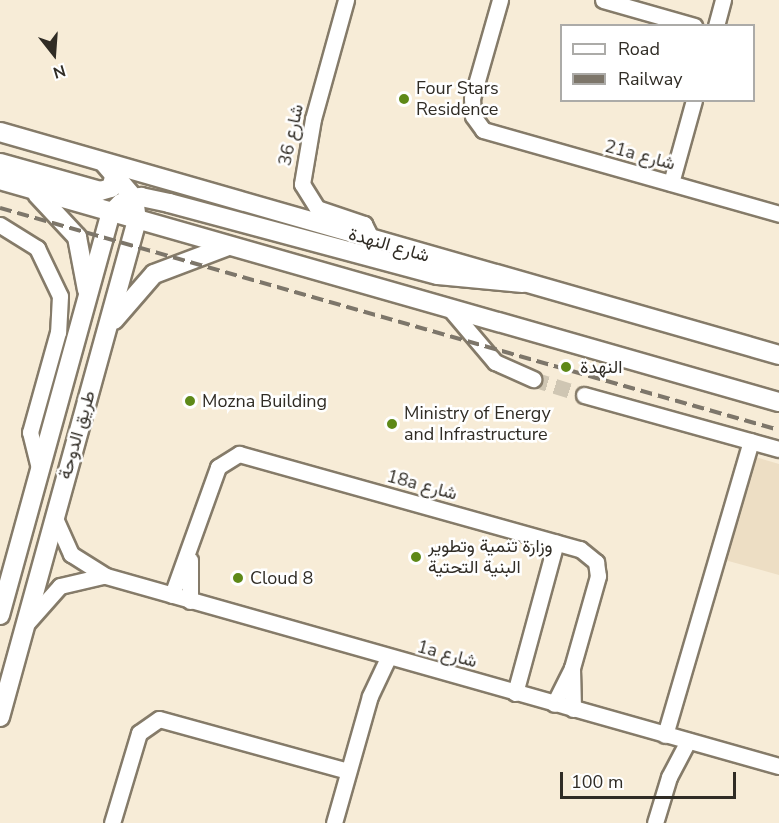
<!DOCTYPE html>
<meta charset="utf-8">
<style>
body{margin:0}
#map{position:relative;width:779px;height:823px;overflow:hidden;background:#f7ecd7;font-family:"Nunito Sans",Vazirmatn,sans-serif}
div>[style]{position:absolute}
[style*='--x']{left:calc(var(--x)*1px);top:calc(var(--y)*1px);width:calc(var(--w)*1px);rotate:calc(var(--a)*1deg)}
.built>*{inset:0;background:#eddec4}
.minor-tunnel>*{height:15px;margin-top:-7.5px;transform-origin:0;background:repeating-linear-gradient(90deg,#cfc6b3 0 15px,transparent 0 23px)}
.roads{filter:drop-shadow(2px 0 #857b69) drop-shadow(-2px 0 #857b69) drop-shadow(0 2px #857b69) drop-shadow(0 -2px #857b69)}
.minor>*{height:15px;margin:-7.5px;padding:0 7.5px;transform-origin:7.5px;border-radius:7.5px;background:#fff}
.major>*{height:18px;margin:-9px;padding:0 9px;transform-origin:9px;border-radius:9px;background:#fff}
.rail>*{height:4px;margin-top:-2px;transform-origin:0;background:repeating-linear-gradient(90deg,#7d766a 0 12px,transparent 0 18px)}
.dots>*{width:16px;height:16px;translate:-50% -50%;box-sizing:border-box;border:3px solid #fff;border-radius:50%}
span{translate:-50% -50%;white-space:nowrap;text-align:center;line-height:1.15;-webkit-text-stroke:5px #fff;paint-order:stroke}
.poi-label{font-size:18px;color:#302c25}
.left{translate:0 -50%;text-align:left}
.street-label{font-size:18px;color:#302c25}
.legend{position:absolute;left:560px;top:24px;width:195px;height:78px;box-sizing:border-box;background:#fff;border:2px solid #acaba8;margin:0;padding:8px 10px;list-style:none;font-size:18px;color:#302c25}
.legend li{display:flex;align-items:center;gap:12px;height:30px}
.legend b{width:30px;border:2px solid #acaba8}
.north{position:absolute;left:24px;top:24px;width:60px;height:60px;-webkit-text-stroke:4px #fff;paint-order:stroke;rotate:163deg;font-size:16px;font-weight:700;line-height:24px;text-align:center;color:#302c25}
.north::after{content:'';display:block;margin:auto;width:21px;height:27px;background:#302c25;clip-path:polygon(50% 0,100% 100%,50% 72%,0 100%)}
.scale{position:absolute;left:560px;top:772px;width:176px;height:27px;box-sizing:border-box;border:3px solid #302c25;border-top:0;padding-left:8px;font-size:18px;line-height:21px;white-space:nowrap;color:#302c25;-webkit-text-stroke:4px #fff;paint-order:stroke}
</style>
<div id="map">
<div class="built">
<div style="clip-path:polygon(752px 456px,779px 464px,779px 575px,721px 559px)"></div>
</div>
<div class="minor-tunnel">
<div style="--x:533;--y:379;--w:53;--a:17.4"></div>
</div>
<div class="roads">
<div class="minor">
<div style="--x:346;--y:0;--w:123;--a:105.5"></div>
<div style="--x:313;--y:119;--w:66;--a:99.6"></div>
<div style="--x:302;--y:184;--w:28;--a:58"></div>
<div style="--x:317;--y:208;--w:50;--a:18.8"></div>
<div style="--x:364;--y:224;--w:18;--a:63"></div>
<div style="--x:500;--y:0;--w:102;--a:105.9"></div>
<div style="--x:472;--y:98;--w:18;--a:87"></div>
<div style="--x:473;--y:116;--w:17;--a:54"></div>
<div style="--x:483;--y:130;--w:308;--a:15.8"></div>
<div style="--x:603;--y:0;--w:95;--a:15.9"></div>
<div style="--x:716;--y:26;--w:27;--a:-75"></div>
<div style="--x:671;--y:183;--w:86;--a:-74.5"></div>
<div style="--x:0;--y:225;--w:44;--a:31.9"></div>
<div style="--x:37;--y:248;--w:53;--a:64.4"></div>
<div style="--x:60;--y:296;--w:36;--a:93"></div>
<div style="--x:58;--y:332;--w:104;--a:105.6"></div>
<div style="--x:30;--y:432;--w:41;--a:76"></div>
<div style="--x:450;--y:309;--w:70;--a:49.7"></div>
<div style="--x:495;--y:362;--w:42;--a:24.1"></div>
<div style="--x:584;--y:395;--w:202;--a:15.5"></div>
<div style="--x:54;--y:516;--w:42;--a:65.9"></div>
<div style="--x:71;--y:554;--w:41;--a:32.2"></div>
<div style="--x:106;--y:576;--w:699;--a:15.77"></div>
<div style="--x:172;--y:595;--w:136;--a:-70.2"></div>
<div style="--x:218;--y:467;--w:25;--a:-32"></div>
<div style="--x:239;--y:454;--w:354;--a:15.6"></div>
<div style="--x:580;--y:549;--w:21;--a:39"></div>
<div style="--x:596;--y:562;--w:14;--a:82"></div>
<div style="--x:598;--y:576;--w:96;--a:105.8"></div>
<div style="--x:572;--y:668;--w:40;--a:116.6"></div>
<div style="--x:190;--y:601;--w:41;--a:-90"></div>
<div style="--x:28;--y:622;--w:48;--a:-48.4"></div>
<div style="--x:60;--y:586;--w:44;--a:-13.1"></div>
<div style="--x:572;--y:668;--w:41;--a:88.6"></div>
<div style="--x:515;--y:693;--w:156;--a:-74.8"></div>
<div style="--x:665;--y:735;--w:306;--a:-73.7"></div>
<div style="--x:112;--y:823;--w:94;--a:-73.3"></div>
<div style="--x:139;--y:733;--w:24;--a:-35"></div>
<div style="--x:159;--y:719;--w:196;--a:15.4"></div>
<div style="--x:334;--y:823;--w:132;--a:-74.2"></div>
<div style="--x:370;--y:696;--w:42;--a:-64.7"></div>
<div style="--x:655;--y:823;--w:48;--a:-73.1"></div>
<div style="--x:669;--y:777;--w:41;--a:-62.2"></div>
</div>
<div class="major">
<div style="--x:0;--y:132;--w:810;--a:15.97"></div>
<div style="--x:0;--y:163;--w:104;--a:15.6"></div>
<div style="--x:100;--y:191;--w:11;--a:-15"></div>
<div style="--x:111;--y:188;--w:15;--a:-74"></div>
<div style="--x:0;--y:180;--w:810;--a:15.91"></div>
<div style="--x:37;--y:194;--w:59;--a:47.1"></div>
<div style="--x:77;--y:237;--w:54;--a:79.3"></div>
<div style="--x:114;--y:320;--w:61;--a:-49"></div>
<div style="--x:154;--y:274;--w:79;--a:-20.7"></div>
<div style="--x:0;--y:615;--w:417;--a:-74.6"></div>
<div style="--x:111;--y:213;--w:14;--a:-45"></div>
<div style="--x:121;--y:203;--w:21;--a:-17"></div>
<div style="--x:141;--y:197;--w:29;--a:12"></div>
<div style="--x:169;--y:203;--w:278;--a:15"></div>
<div style="--x:438;--y:275;--w:85;--a:5.4"></div>
<div style="--x:0;--y:717;--w:516;--a:-74.59"></div>
<div style="--x:137;--y:220;--w:22;--a:-98"></div>
<div style="--x:134;--y:198;--w:45;--a:-130.5"></div>
</div>
</div>
<div class="rail">
<div style="--x:0;--y:208;--w:810;--a:15.91"></div>
</div>
<div class="dots">
<div style="left:404px;top:99px;background:#5e8918"></div>
<div style="left:566px;top:367px;background:#5e8918"></div>
<div style="left:190px;top:401px;background:#5e8918"></div>
<div style="left:392px;top:424px;background:#5e8918"></div>
<div style="left:416px;top:557px;background:#5e8918"></div>
<div style="left:238px;top:578px;background:#5e8918"></div>
</div>
<div class="poi-label">
<span class="left" style="left:416px;top:99px">Four Stars<br>Residence</span>
<span class="left" style="left:580px;top:367px">النهدة</span>
<span class="left" style="left:202px;top:401px">Mozna Building</span>
<span class="left" style="left:404px;top:424px">Ministry of Energy<br>and Infrastructure</span>
<span class="left" style="left:428px;top:557px">وزارة تنمية وتطوير<br>البنية التحتية</span>
<span class="left" style="left:250px;top:578px">Cloud 8</span>
</div>
<div class="street-label">
<span style="left:291px;top:135px;rotate:-78deg">شارع 36</span>
<span style="left:640px;top:155px;rotate:15deg">21a شارع</span>
<span style="left:389px;top:245px;rotate:16deg">شارع النهدة</span>
<span style="left:77px;top:435px;rotate:-74deg">طريق الدوحة</span>
<span style="left:422px;top:485px;rotate:15deg">18a شارع</span>
<span style="left:447px;top:654px;rotate:15deg">1a شارع</span>
</div>
<ul class="legend">
<li><b style="height:8px;background:#fff"></b>Road</li>
<li><b style="height:8px;background:#7d766a"></b>Railway</li>
</ul>
<div class="north">N</div>
<div class="scale">100 m</div>
</div>
